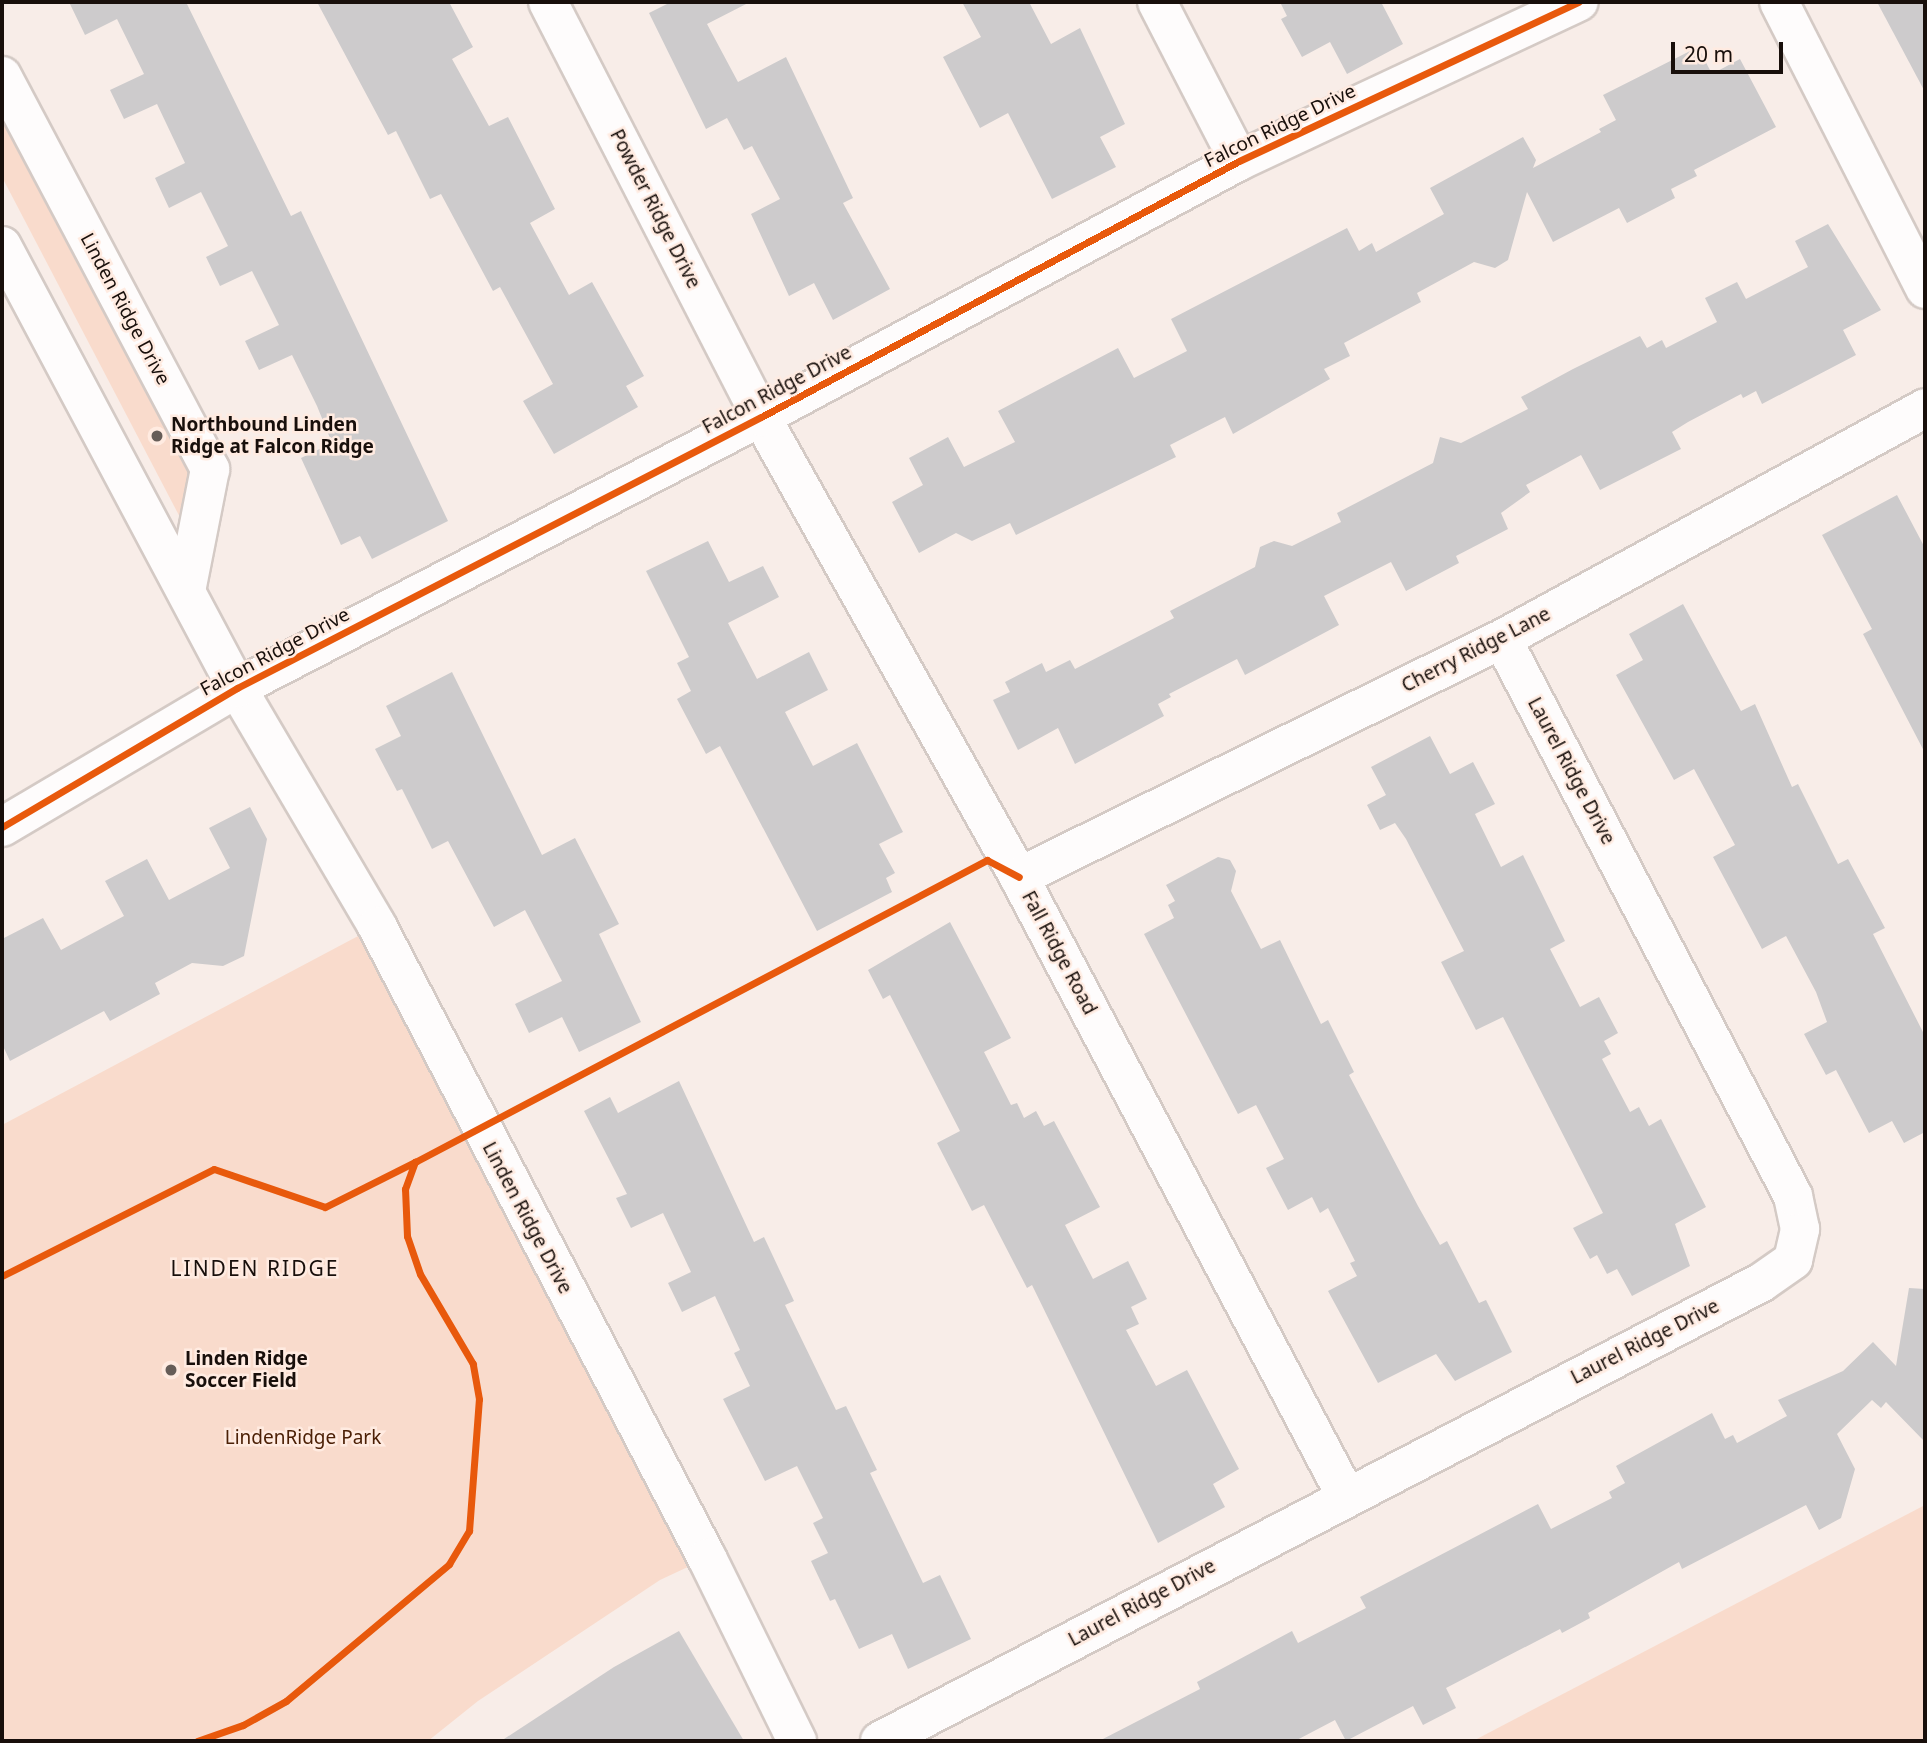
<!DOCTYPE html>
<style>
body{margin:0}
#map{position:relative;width:1927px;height:1743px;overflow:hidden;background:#f8ede8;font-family:"Noto Sans",sans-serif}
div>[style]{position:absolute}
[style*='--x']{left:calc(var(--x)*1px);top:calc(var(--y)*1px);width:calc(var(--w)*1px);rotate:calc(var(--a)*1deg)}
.green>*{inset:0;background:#f9dbcc}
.building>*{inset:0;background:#cdcbcc}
.roads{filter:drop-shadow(2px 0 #d4cac5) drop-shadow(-2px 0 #d4cac5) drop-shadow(0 2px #d4cac5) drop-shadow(0 -2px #d4cac5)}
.minor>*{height:38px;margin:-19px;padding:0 19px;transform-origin:19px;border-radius:19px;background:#fefcfc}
.cycleway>*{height:7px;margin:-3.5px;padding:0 3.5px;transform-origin:3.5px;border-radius:3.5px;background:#e8590c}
.dots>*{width:19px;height:19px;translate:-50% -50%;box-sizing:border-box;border:4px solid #ffebe1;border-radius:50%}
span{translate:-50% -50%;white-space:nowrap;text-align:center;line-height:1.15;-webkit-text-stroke:5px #ffebe1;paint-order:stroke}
.street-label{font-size:19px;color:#180f0b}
.poi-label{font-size:19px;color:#180f0b;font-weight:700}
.left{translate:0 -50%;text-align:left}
.park-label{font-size:19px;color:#4c2006}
.neighbourhood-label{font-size:21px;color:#180f0b;letter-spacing:2px}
.frame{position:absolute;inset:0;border:4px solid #180f0b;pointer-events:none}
.scale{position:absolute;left:1671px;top:42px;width:112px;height:32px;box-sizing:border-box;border:4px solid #180f0b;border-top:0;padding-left:9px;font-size:21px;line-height:24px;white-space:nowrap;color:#180f0b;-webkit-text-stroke:5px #ffebe1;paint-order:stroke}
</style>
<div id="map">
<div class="green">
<div style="clip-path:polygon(2px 88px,190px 469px,184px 525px,2px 177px)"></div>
<div style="clip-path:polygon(377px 926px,707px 1558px,660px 1580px,478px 1701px,428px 1741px,2px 1741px,2px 1125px)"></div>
<div style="clip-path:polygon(1925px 1505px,1925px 1741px,1473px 1741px)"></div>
</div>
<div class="building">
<div style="clip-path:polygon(69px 2px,186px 2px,291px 216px,301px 211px,448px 521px,372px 559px,360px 536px,341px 545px,301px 458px,332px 443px,317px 406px,292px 355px,259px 370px,245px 341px,279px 325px,252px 271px,220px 286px,206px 257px,228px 246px,201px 192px,169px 208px,155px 178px,185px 163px,157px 104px,124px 119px,110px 90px,144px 74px,117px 19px,85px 35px)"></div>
<div style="clip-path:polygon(317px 2px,449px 2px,473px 47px,452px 59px,489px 126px,508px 117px,555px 209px,530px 223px,569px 295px,592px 282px,644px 376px,626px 386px,638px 407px,554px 454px,523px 401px,553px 384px,500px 287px,493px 291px,441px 194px,430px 199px,396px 131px,388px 135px)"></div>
<div style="clip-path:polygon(671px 2px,750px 2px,707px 24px,738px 82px,786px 57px,853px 198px,843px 203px,890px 289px,833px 320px,814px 283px,789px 296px,751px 214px,780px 199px,752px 146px,744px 150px,727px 118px,706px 129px,649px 13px)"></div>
<div style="clip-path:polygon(962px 2px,1029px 2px,1051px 44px,1080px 28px,1125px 124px,1100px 137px,1116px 167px,1052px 199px,1008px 113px,980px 128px,943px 57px,981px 37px)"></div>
<div style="clip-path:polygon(1280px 2px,1381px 2px,1403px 44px,1347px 74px,1330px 42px,1302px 57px,1281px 19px,1287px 16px)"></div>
<div style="clip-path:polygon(1877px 2px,1925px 2px,1925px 92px)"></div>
<div style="clip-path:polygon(1698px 47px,1712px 74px,1740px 59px,1776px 127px,1694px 170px,1697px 176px,1671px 189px,1675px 198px,1627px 223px,1619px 208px,1553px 242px,1527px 192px,1508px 260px,1495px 268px,1474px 262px,1417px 293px,1421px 302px,1344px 343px,1350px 356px,1324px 369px,1330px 379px,1233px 434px,1225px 417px,1170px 445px,1176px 457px,1016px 535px,1010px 523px,972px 541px,956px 533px,919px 553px,892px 502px,923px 485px,909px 458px,948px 437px,964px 467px,1015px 442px,998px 411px,1118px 348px,1134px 378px,1187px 351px,1171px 319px,1347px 228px,1359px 251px,1372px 243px,1376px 252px,1444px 214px,1430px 188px,1523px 137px,1536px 160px,1533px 168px,1601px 132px,1599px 129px,1616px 120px,1603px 95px)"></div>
<div style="clip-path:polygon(1828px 224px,1881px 310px,1843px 330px,1856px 355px,1762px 404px,1756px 391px,1743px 398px,1741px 394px,1688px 422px,1672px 432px,1681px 449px,1600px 490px,1581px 455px,1526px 485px,1530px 492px,1501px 513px,1508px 529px,1456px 556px,1459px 563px,1406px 591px,1391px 562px,1324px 596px,1339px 625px,1245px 675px,1237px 659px,1169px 694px,1171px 697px,1158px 704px,1164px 716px,1075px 764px,1058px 728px,1018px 750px,993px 700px,1010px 692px,1005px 682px,1042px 663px,1046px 672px,1070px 660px,1075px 669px,1174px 618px,1170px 611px,1255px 567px,1260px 547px,1274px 541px,1292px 546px,1341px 522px,1337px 513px,1433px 463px,1440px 437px,1461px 443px,1528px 409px,1521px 397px,1573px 369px,1640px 336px,1647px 348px,1662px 340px,1666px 348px,1717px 322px,1705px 298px,1737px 282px,1746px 299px,1808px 267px,1795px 241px)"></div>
<div style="clip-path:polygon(1897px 495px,1925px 548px,1925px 753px,1863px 634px,1872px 629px,1822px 535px)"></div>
<div style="clip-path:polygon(708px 541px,729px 582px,763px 566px,779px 597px,728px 623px,757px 679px,809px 652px,828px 690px,785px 712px,813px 766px,857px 743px,903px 832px,879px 844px,895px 873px,886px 878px,892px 892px,817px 931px,720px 746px,706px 754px,677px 699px,691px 691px,677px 663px,689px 657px,646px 571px)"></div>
<div style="clip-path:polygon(1683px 604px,1741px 711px,1755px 704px,1792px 787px,1798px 784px,1838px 864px,1848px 859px,1885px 928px,1873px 934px,1925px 1036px,1925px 1132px,1904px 1143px,1892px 1121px,1869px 1133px,1836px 1070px,1826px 1075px,1804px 1034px,1827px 1022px,1816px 992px,1786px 936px,1762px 949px,1713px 857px,1735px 845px,1694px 769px,1674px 780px,1616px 675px,1643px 660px,1629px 634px)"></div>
<div style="clip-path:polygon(452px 672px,542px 855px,575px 838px,619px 924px,599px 934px,641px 1022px,579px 1052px,562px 1017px,529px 1033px,515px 1004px,562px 981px,525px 910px,494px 927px,448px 841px,432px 849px,402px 789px,397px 791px,375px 749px,401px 736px,386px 706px)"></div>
<div style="clip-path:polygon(1430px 736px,1450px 774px,1473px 762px,1495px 804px,1475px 814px,1501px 867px,1523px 855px,1565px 941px,1550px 949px,1580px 1007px,1599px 997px,1618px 1033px,1604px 1041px,1611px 1054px,1602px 1059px,1630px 1112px,1639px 1107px,1649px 1126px,1661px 1119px,1706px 1207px,1675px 1224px,1690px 1266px,1632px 1296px,1617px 1269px,1607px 1274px,1597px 1255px,1590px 1259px,1573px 1228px,1603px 1213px,1503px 1017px,1476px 1030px,1441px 962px,1464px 951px,1406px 839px,1395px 823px,1380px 830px,1367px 805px,1386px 795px,1371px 767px)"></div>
<div style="clip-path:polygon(250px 807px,267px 839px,244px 956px,223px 966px,192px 963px,155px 983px,160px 994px,110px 1021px,104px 1011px,10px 1061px,2px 1044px,2px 939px,43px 918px,61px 950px,124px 916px,105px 881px,147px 859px,169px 900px,230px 868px,209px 828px)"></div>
<div style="clip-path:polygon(1218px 857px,1230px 860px,1236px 871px,1231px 891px,1261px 949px,1280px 940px,1321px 1024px,1328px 1020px,1354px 1072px,1349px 1075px,1418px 1206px,1440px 1245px,1447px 1241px,1479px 1303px,1486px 1300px,1512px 1352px,1455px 1381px,1436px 1354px,1378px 1383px,1328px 1291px,1357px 1276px,1350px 1263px,1355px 1261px,1328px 1208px,1320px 1213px,1312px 1197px,1288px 1210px,1266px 1168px,1284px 1159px,1256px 1105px,1238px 1114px,1144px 934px,1174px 918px,1168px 905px,1175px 901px,1166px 885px)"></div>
<div style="clip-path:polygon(950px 922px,1011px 1038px,984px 1052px,1011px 1105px,1017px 1103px,1024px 1118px,1036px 1111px,1044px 1126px,1054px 1121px,1100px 1207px,1065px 1225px,1093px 1279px,1128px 1261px,1147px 1299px,1131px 1307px,1139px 1324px,1126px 1330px,1156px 1386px,1187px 1370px,1239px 1469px,1213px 1484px,1225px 1507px,1158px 1543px,1032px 1285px,1027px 1288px,984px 1205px,972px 1211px,937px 1143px,960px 1131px,890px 995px,883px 999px,868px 970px)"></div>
<div style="clip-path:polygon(679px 1081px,754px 1242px,764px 1237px,794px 1301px,785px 1305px,836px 1410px,846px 1406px,877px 1470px,870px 1473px,923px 1583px,940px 1575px,971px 1639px,908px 1669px,892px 1634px,859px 1649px,835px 1599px,830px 1601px,811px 1561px,828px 1553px,813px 1523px,823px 1518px,797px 1466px,765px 1481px,723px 1399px,750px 1386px,734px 1353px,740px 1350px,715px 1296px,682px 1312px,668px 1283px,691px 1272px,663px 1213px,631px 1228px,616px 1198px,627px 1194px,584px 1111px,610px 1097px,618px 1113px)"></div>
<div style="clip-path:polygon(1909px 1288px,1925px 1289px,1925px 1442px,1886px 1402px,1881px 1408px,1872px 1400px,1837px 1434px,1855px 1469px,1841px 1518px,1819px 1530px,1806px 1505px,1682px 1569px,1679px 1562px,1588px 1613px,1590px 1618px,1562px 1633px,1560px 1629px,1446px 1688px,1456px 1708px,1423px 1725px,1413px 1706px,1346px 1741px,1335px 1720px,1295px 1741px,1099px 1741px,1200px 1689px,1197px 1682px,1292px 1631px,1298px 1643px,1366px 1608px,1360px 1597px,1538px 1504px,1551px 1529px,1612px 1498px,1609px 1492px,1625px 1483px,1616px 1466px,1712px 1413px,1725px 1439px,1733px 1435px,1737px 1443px,1787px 1416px,1778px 1400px,1843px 1371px,1873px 1342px,1896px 1366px)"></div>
<div style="clip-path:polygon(679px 1631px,744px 1741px,501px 1741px,614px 1667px)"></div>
</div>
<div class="roads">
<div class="minor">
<div style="--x:548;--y:2;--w:466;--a:62.8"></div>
<div style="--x:761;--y:417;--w:527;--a:60.71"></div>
<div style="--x:1019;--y:877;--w:700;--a:62.15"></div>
<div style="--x:1157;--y:2;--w:179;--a:62.7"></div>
<div style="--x:1779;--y:2;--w:322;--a:63"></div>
<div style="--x:2;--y:76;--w:445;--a:62.1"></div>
<div style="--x:210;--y:469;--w:124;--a:101.1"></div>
<div style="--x:2;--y:246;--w:501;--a:62"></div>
<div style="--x:237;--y:688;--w:276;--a:59.5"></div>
<div style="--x:377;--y:926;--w:713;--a:62.43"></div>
<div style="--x:707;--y:1558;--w:204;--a:63.8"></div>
<div style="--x:2;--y:827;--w:273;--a:-30.6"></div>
<div style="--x:237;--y:688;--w:590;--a:-27.35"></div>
<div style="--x:761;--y:417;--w:542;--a:-28.17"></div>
<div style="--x:1239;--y:161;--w:375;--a:-25.1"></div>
<div style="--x:1019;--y:877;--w:538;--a:-26.23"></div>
<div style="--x:1502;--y:639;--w:482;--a:-28.6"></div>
<div style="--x:880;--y:1741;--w:994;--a:-27.49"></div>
<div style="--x:1762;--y:1282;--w:38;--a:-35"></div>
<div style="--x:1793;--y:1260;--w:32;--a:-77"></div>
<div style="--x:1800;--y:1229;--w:34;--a:-102"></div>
<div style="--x:1793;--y:1196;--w:628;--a:-117.58"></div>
</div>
</div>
<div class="cycleway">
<div style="--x:2;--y:827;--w:273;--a:-30.6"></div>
<div style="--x:237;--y:688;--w:590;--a:-27.35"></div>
<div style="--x:761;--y:417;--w:542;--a:-28.17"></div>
<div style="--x:1239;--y:161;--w:375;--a:-25.1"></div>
<div style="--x:2;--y:1276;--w:237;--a:-26.8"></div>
<div style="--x:214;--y:1169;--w:117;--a:18.9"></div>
<div style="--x:325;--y:1207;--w:101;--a:-26.6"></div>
<div style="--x:197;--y:1741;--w:49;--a:-19.2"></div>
<div style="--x:243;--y:1725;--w:49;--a:-29.2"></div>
<div style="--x:286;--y:1701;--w:213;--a:-40"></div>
<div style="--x:449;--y:1564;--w:39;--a:-59"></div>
<div style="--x:469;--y:1531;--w:132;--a:-85.7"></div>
<div style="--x:479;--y:1399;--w:36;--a:-100"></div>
<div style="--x:473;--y:1364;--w:104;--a:-120.5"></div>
<div style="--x:420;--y:1274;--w:40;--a:-108.9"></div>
<div style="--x:407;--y:1236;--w:47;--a:-92.4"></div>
<div style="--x:405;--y:1189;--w:29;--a:-70"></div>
<div style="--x:415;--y:1162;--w:647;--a:-27.83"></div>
<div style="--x:987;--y:860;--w:36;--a:28"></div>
</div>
<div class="dots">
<div style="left:157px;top:436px;background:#665d58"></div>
<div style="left:171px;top:1370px;background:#665d58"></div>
</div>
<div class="street-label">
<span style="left:1280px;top:126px;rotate:-26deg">Falcon Ridge Drive</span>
<span style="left:655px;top:209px;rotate:63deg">Powder Ridge Drive</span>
<span style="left:125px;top:309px;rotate:62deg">Linden Ridge Drive</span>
<span style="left:777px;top:390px;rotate:-28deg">Falcon Ridge Drive</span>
<span style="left:1476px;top:650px;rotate:-27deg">Cherry Ridge Lane</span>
<span style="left:275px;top:652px;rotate:-28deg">Falcon Ridge Drive</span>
<span style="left:1571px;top:771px;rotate:62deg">Laurel Ridge Drive</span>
<span style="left:1059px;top:953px;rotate:62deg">Fall Ridge Road</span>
<span style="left:527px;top:1218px;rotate:62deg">Linden Ridge Drive</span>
<span style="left:1645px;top:1342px;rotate:-27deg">Laurel Ridge Drive</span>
<span style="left:1142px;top:1603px;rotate:-28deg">Laurel Ridge Drive</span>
</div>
<div class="poi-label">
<span class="left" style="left:171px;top:436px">Northbound Linden<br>Ridge at Falcon Ridge</span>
<span class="left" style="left:185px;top:1370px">Linden Ridge<br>Soccer Field</span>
</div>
<div class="park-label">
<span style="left:303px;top:1438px">LindenRidge Park</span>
</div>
<div class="neighbourhood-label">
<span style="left:255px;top:1268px">LINDEN RIDGE</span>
</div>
<div class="frame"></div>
<div class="scale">20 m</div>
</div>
